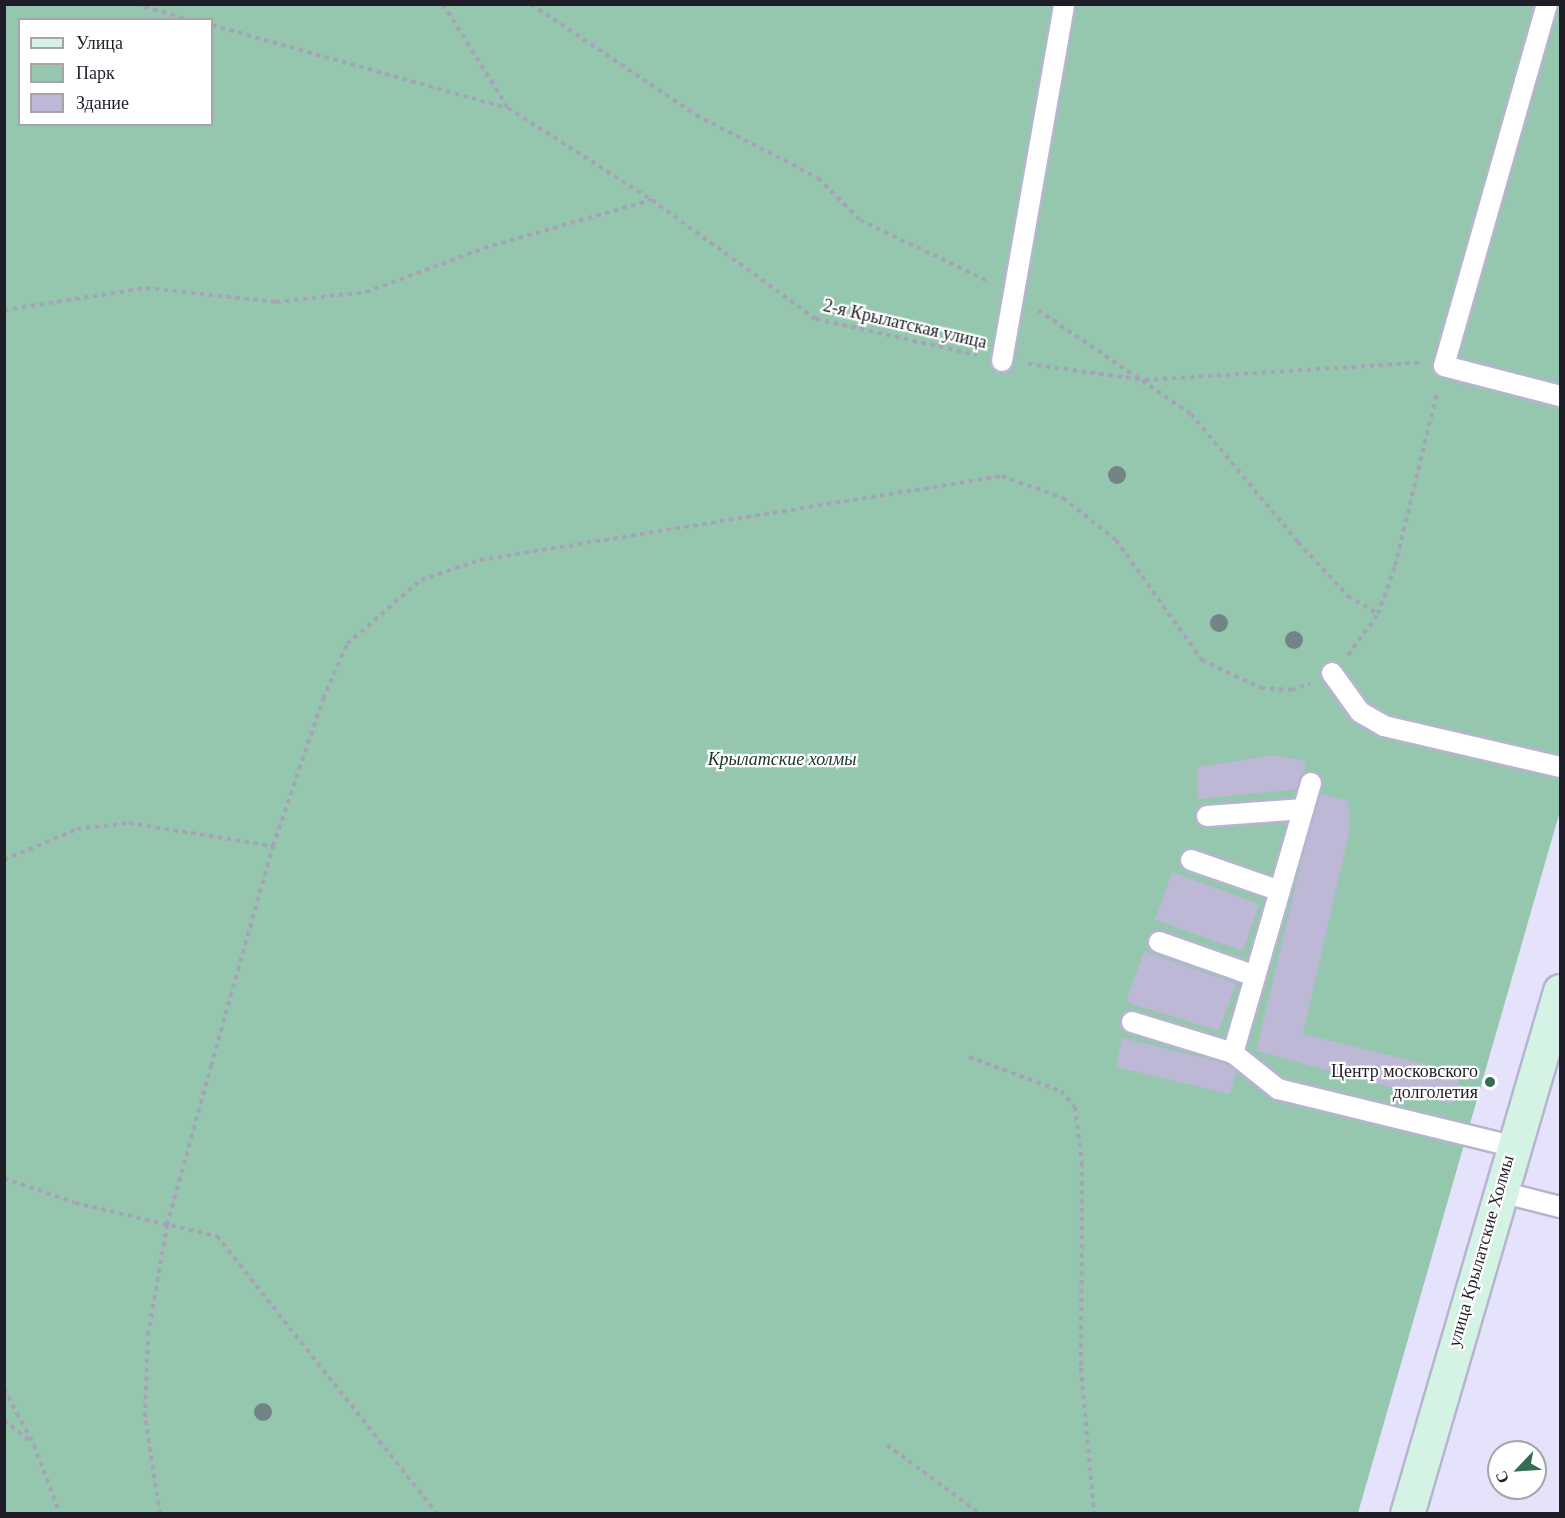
<!DOCTYPE html>
<meta charset="utf-8">
<style>
body{margin:0}
#map{position:relative;width:1565px;height:1518px;overflow:hidden;background:#e5e2fb;font-family:Georgia,serif}
div>[style]{position:absolute}
[style*='--x']{left:calc(var(--x)*1px);top:calc(var(--y)*1px);width:calc(var(--w)*1px);rotate:calc(var(--a)*1deg)}
.green>*{inset:0;background:#95c7ae}
.building>*{inset:0;background:#bcb8d6}
.path>*{height:4px;margin-top:-2px;transform-origin:0;background:repeating-linear-gradient(90deg,#a6a3b8 0 4.5px,transparent 0 9px)}
.roads{filter:drop-shadow(2px 0 #b7b4d1) drop-shadow(-2px 0 #b7b4d1) drop-shadow(0 2px #b7b4d1) drop-shadow(0 -2px #b7b4d1)}
.lane>*{height:20px;margin:-10px;padding:0 10px;transform-origin:10px;border-radius:10px;background:#fff}
.secondary>*{height:33px;margin:-16.5px;padding:0 16.5px;transform-origin:16.5px;border-radius:16.5px;background:#d4f3e5}
.trees>*{width:18px;height:18px;margin:-9px;border-radius:50%;background:#738386}
.dots>*{width:16px;height:16px;translate:-50% -50%;box-sizing:border-box;border:3px solid #fff;border-radius:50%}
span{translate:-50% -50%;white-space:nowrap;text-align:center;line-height:1.15;-webkit-text-stroke:4.5px #fff;paint-order:stroke}
.street-label{font-size:18px;color:#1f1e28}
.park-label{font-size:18px;color:#163627;font-style:italic}
.poi-label{font-size:18px;color:#1f1e28}
.right{translate:-100% -50%;text-align:right}
.frame{position:absolute;inset:0;border:6px solid #1f1e28;pointer-events:none}
.legend{position:absolute;left:18px;top:18px;width:195px;height:108px;box-sizing:border-box;background:#fff;border:2px solid #a5a5a9;margin:0;padding:8px 10px;list-style:none;font-size:18px;color:#1f1e28}
.legend li{display:flex;align-items:center;gap:12px;height:30px}
.legend b{width:30px;border:2px solid #a5a5a9}
.north{position:absolute;left:1487px;top:1440px;width:60px;height:60px;box-sizing:border-box;background:#fff;border:2px solid #a5a5a9;border-radius:50%;rotate:245deg;font-size:16px;font-weight:700;line-height:24px;text-align:center;color:#1f1e28}
.north::after{content:'';display:block;margin:auto;width:21px;height:27px;background:#356c53;clip-path:polygon(50% 0,100% 100%,50% 72%,0 100%)}
</style>
<div id="map">
<div class="green">
<div style="clip-path:polygon(evenodd,5px 5px,1560px 5px,1560px 811px,1358px 1513px,5px 1514px,5px 5px,20px 20px,212px 20px,212px 124px,20px 124px,20px 20px)"></div>
</div>
<div class="building">
<div style="clip-path:polygon(1273px 755px,1306px 761px,1300px 789px,1198px 799px,1198px 767px)"></div>
<div style="clip-path:polygon(1318px 793px,1348px 801px,1350px 829px,1303px 1034px,1462px 1073px,1452px 1104px,1256px 1051px)"></div>
<div style="clip-path:polygon(1172px 872px,1259px 904px,1243px 951px,1155px 920px)"></div>
<div style="clip-path:polygon(1144px 951px,1236px 984px,1219px 1031px,1126px 1002px)"></div>
<div style="clip-path:polygon(1122px 1038px,1237px 1066px,1230px 1094px,1116px 1067px)"></div>
</div>
<div class="path">
<div style="--x:136;--y:4;--w:56;--a:16.5"></div>
<div style="--x:443;--y:4;--w:123;--a:58"></div>
<div style="--x:508;--y:108;--w:171;--a:32.6"></div>
<div style="--x:652;--y:200;--w:203;--a:36"></div>
<div style="--x:816;--y:319;--w:165;--a:12.6"></div>
<div style="--x:531;--y:4;--w:199;--a:33.9"></div>
<div style="--x:696;--y:115;--w:137;--a:27.3"></div>
<div style="--x:818;--y:178;--w:59;--a:45"></div>
<div style="--x:860;--y:220;--w:144;--a:25.5"></div>
<div style="--x:212;--y:25;--w:307;--a:15.7"></div>
<div style="--x:4;--y:310;--w:144;--a:-8.8"></div>
<div style="--x:146;--y:288;--w:131;--a:6.1"></div>
<div style="--x:276;--y:302;--w:91;--a:-6.3"></div>
<div style="--x:366;--y:292;--w:126;--a:-20.4"></div>
<div style="--x:484;--y:248;--w:174;--a:-16"></div>
<div style="--x:1038;--y:310;--w:185;--a:34.2"></div>
<div style="--x:1191;--y:414;--w:167;--a:50.1"></div>
<div style="--x:1298;--y:542;--w:74;--a:47.2"></div>
<div style="--x:1348;--y:596;--w:35;--a:31"></div>
<div style="--x:1028;--y:364;--w:118;--a:7.8"></div>
<div style="--x:1145;--y:380;--w:274;--a:-3.6"></div>
<div style="--x:1348;--y:655;--w:51;--a:-53.8"></div>
<div style="--x:1378;--y:614;--w:51;--a:-70.5"></div>
<div style="--x:1395;--y:566;--w:179;--a:-76.4"></div>
<div style="--x:4;--y:860;--w:79;--a:-23"></div>
<div style="--x:77;--y:829;--w:52;--a:-6.6"></div>
<div style="--x:129;--y:823;--w:146;--a:9.1"></div>
<div style="--x:969;--y:1057;--w:98;--a:20.3"></div>
<div style="--x:1061;--y:1091;--w:21;--a:49"></div>
<div style="--x:1075;--y:1107;--w:56;--a:82.9"></div>
<div style="--x:1082;--y:1163;--w:205;--a:90.3"></div>
<div style="--x:1081;--y:1368;--w:147;--a:84.9"></div>
<div style="--x:4;--y:1178;--w:75;--a:19.4"></div>
<div style="--x:75;--y:1203;--w:146;--a:13.1"></div>
<div style="--x:217;--y:1236;--w:355;--a:51.6"></div>
<div style="--x:4;--y:1389;--w:64;--a:61.8"></div>
<div style="--x:34;--y:1445;--w:74;--a:69.4"></div>
<div style="--x:4;--y:1420;--w:36;--a:39"></div>
<div style="--x:887;--y:1445;--w:117;--a:36.3"></div>
<div style="--x:160;--y:1514;--w:98;--a:-98.8"></div>
<div style="--x:145;--y:1417;--w:82;--a:-87.9"></div>
<div style="--x:148;--y:1335;--w:112;--a:-80.2"></div>
<div style="--x:167;--y:1225;--w:165;--a:-74.5"></div>
<div style="--x:211;--y:1066;--w:229;--a:-74.3"></div>
<div style="--x:273;--y:846;--w:155;--a:-71.2"></div>
<div style="--x:323;--y:699;--w:60;--a:-66.4"></div>
<div style="--x:347;--y:644;--w:98;--a:-40.9"></div>
<div style="--x:421;--y:580;--w:62;--a:-18.7"></div>
<div style="--x:480;--y:560;--w:529;--a:-9.14"></div>
<div style="--x:1002;--y:476;--w:65;--a:19.8"></div>
<div style="--x:1063;--y:498;--w:68;--a:38.4"></div>
<div style="--x:1116;--y:540;--w:148;--a:54.4"></div>
<div style="--x:1202;--y:660;--w:65;--a:25.4"></div>
<div style="--x:1261;--y:688;--w:30;--a:4"></div>
<div style="--x:1291;--y:690;--w:20;--a:-18"></div>
</div>
<div class="roads">
<div class="lane">
<div style="--x:1547;--y:4;--w:376;--a:105.9"></div>
<div style="--x:1444;--y:366;--w:120;--a:14.5"></div>
<div style="--x:1002;--y:361;--w:362;--a:-80.1"></div>
<div style="--x:1332;--y:673;--w:48;--a:54.3"></div>
<div style="--x:1360;--y:712;--w:28;--a:30"></div>
<div style="--x:1384;--y:726;--w:181;--a:13.1"></div>
<div style="--x:1311;--y:783;--w:281;--a:106.1"></div>
<div style="--x:1233;--y:1053;--w:58;--a:38.7"></div>
<div style="--x:1278;--y:1089;--w:240;--a:13.7"></div>
<div style="--x:1207;--y:816;--w:97;--a:-4.1"></div>
<div style="--x:1191;--y:860;--w:94;--a:19.2"></div>
<div style="--x:1159;--y:942;--w:102;--a:19.5"></div>
<div style="--x:1132;--y:1022;--w:106;--a:17.1"></div>
<div style="--x:1497;--y:1191;--w:65;--a:14.3"></div>
</div>
<div class="secondary">
<div style="--x:1407;--y:1514;--w:545;--a:-73.69"></div>
</div>
</div>
<div class="trees">
<div style="left:1117px;top:475px"></div>
<div style="left:1219px;top:623px"></div>
<div style="left:1294px;top:640px"></div>
<div style="left:263px;top:1412px"></div>
</div>
<div class="dots">
<div style="left:1490px;top:1082px;background:#356c53"></div>
</div>
<div class="street-label">
<span style="left:905px;top:324px;rotate:13deg">2-я Крылатская улица</span>
<span style="left:1481px;top:1251px;rotate:-74deg">улица Крылатские Холмы</span>
</div>
<div class="park-label">
<span style="left:782px;top:759px">Крылатские холмы</span>
</div>
<div class="poi-label">
<span class="right" style="left:1478px;top:1082px">Центр московского<br>долголетия</span>
</div>
<div class="frame"></div>
<ul class="legend">
<li><b style="height:8px;background:#d4f3e5"></b>Улица</li>
<li><b style="height:16px;background:#95c7ae"></b>Парк</li>
<li><b style="height:16px;background:#bcb8d6"></b>Здание</li>
</ul>
<div class="north">С</div>
</div>
